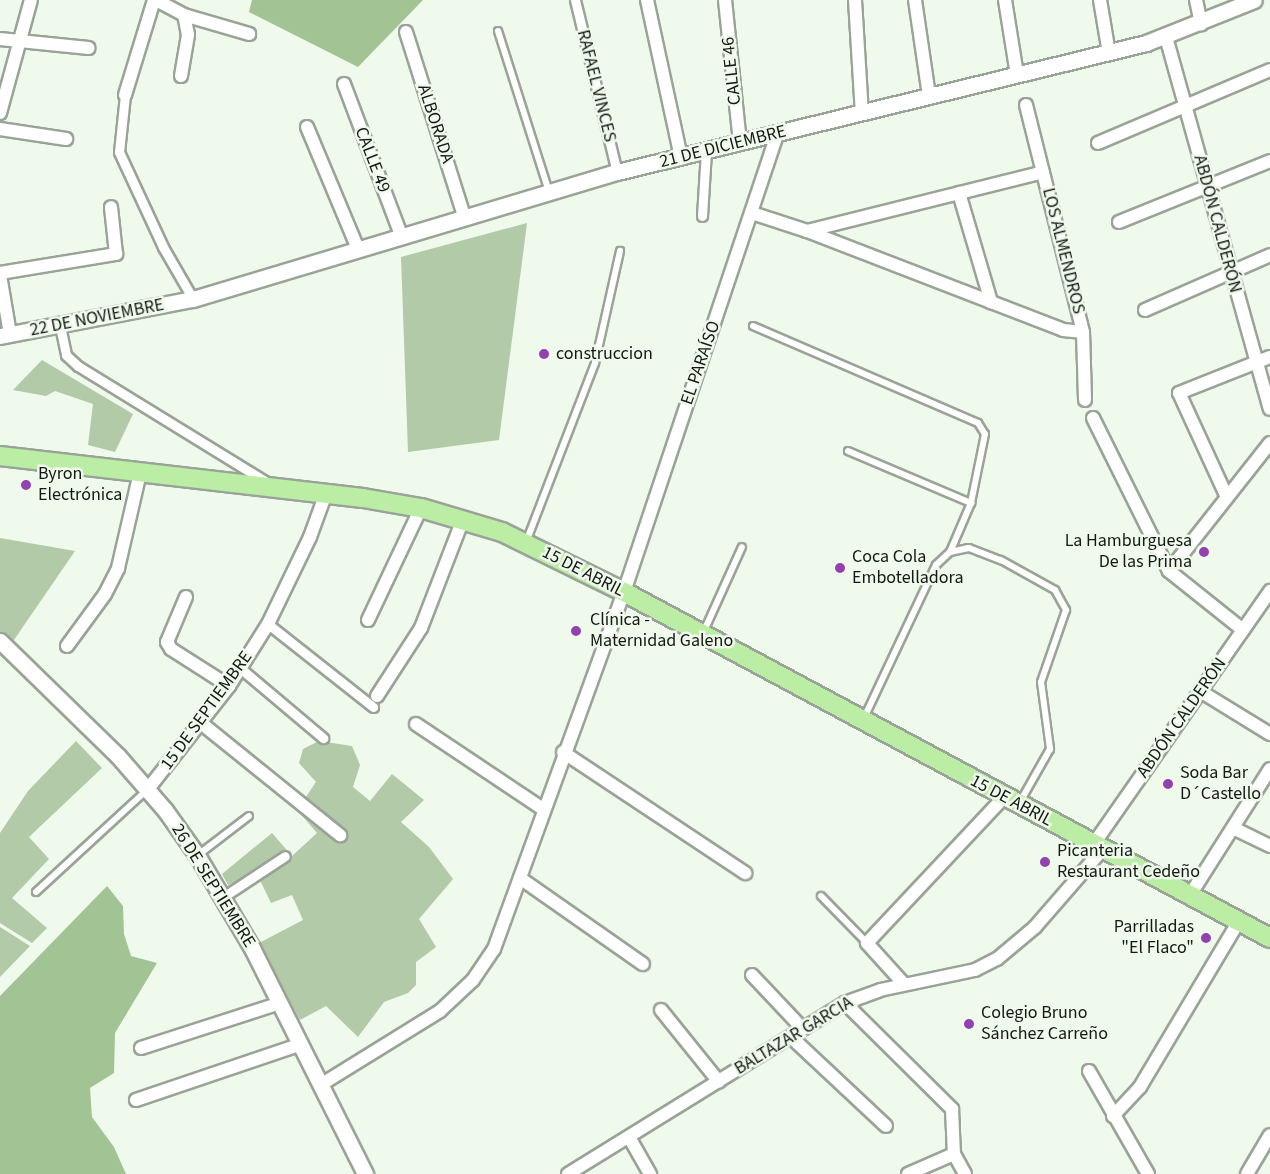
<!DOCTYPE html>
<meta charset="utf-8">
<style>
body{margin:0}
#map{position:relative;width:1270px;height:1174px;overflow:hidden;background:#eff9ec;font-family:"Source Sans 3",sans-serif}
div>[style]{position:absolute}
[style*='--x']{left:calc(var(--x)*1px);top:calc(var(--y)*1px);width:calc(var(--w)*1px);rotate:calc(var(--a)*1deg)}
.green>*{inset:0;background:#b2caa8}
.forest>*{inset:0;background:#a2c495}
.roads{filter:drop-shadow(2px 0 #9aa397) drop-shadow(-2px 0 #9aa397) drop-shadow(0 2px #9aa397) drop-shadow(0 -2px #9aa397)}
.service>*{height:6px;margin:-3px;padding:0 3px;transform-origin:3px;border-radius:3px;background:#fff}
.pedestrian>*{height:9px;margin:-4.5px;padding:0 4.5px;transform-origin:4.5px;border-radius:4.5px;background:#fff}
.minor>*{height:12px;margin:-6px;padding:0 6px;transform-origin:6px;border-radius:6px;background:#fff}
.tertiary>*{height:15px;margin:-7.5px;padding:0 7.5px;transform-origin:7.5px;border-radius:7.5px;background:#fff}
.primary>*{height:18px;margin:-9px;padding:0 9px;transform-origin:9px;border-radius:9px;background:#bbeda4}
.dots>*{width:16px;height:16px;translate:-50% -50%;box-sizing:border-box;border:3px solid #eff9ec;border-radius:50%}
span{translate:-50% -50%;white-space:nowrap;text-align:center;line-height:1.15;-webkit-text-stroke:5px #eff9ec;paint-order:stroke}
.street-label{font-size:18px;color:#151814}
.poi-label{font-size:18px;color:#151814}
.left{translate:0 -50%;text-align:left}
.right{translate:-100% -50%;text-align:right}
</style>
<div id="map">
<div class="green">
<div style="clip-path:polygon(527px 223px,499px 440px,408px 452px,401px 257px)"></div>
<div style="clip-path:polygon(42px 360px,133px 414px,115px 452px,88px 445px,93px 404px,55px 391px,46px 396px,13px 390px)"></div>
<div style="clip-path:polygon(0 538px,75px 551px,5px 653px,0 648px)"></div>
<div style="clip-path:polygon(76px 741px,102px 768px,29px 837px,49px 859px,12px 898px,47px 928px,32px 943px,0 923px,0 833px,28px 791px)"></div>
<div style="clip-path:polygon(319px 741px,352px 746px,360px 765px,353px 787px,370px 801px,392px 774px,424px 800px,401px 822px,429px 847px,453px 879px,419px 919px,436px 947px,416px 962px,416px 985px,408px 993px,384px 1002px,358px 1037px,326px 1006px,300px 1020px,259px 943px,303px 920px,292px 895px,271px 903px,259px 878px,246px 878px,228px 885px,222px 874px,272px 833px,292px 856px,317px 833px,297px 810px,316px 782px,299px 763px,303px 749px)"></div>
<div style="clip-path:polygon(0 927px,30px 946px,0 977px)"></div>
</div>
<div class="forest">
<div style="clip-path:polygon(252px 0,423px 0,358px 67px,249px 12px)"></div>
<div style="clip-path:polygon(107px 886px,123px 906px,124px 934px,131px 956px,157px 963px,115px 1033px,114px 1073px,90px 1088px,92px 1117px,114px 1147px,126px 1174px,0 1174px,0 996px)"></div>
</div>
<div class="roads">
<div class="service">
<div style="--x:498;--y:31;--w:169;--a:72.4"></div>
<div style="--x:753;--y:326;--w:245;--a:23.3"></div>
<div style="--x:978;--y:423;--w:13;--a:58"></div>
<div style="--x:985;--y:434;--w:70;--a:101.5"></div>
<div style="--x:971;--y:503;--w:53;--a:113.2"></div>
<div style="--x:848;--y:451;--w:134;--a:22.9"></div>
<div style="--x:526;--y:542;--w:192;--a:-68.9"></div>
<div style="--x:595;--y:363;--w:115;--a:-77.4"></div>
<div style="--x:704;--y:631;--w:92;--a:-65.7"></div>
<div style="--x:864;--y:718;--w:169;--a:-64.8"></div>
<div style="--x:936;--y:565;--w:19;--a:-43"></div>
<div style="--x:950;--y:552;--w:19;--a:-12"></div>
<div style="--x:969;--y:548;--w:34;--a:21"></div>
<div style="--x:1001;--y:560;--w:62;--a:29.1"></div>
<div style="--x:1055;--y:590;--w:23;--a:61"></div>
<div style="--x:1066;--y:610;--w:76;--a:109.1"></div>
<div style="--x:1041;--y:682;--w:68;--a:82.3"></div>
<div style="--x:1050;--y:749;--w:61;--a:119.5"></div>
<div style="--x:198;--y:855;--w:64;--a:-37.4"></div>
<div style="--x:36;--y:892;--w:149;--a:-42.6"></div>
<div style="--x:821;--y:896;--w:66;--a:45.6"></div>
</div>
<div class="pedestrian">
<div style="--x:575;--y:0;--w:177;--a:76.3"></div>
<div style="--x:125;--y:95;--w:57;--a:96"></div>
<div style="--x:119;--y:152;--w:105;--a:65.1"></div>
<div style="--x:163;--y:247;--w:60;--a:60"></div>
<div style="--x:702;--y:216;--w:65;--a:-86.5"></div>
<div style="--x:60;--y:326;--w:30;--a:78"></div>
<div style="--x:66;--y:355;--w:16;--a:43"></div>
<div style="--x:78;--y:366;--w:223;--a:31.6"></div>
<div style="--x:268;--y:624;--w:134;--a:38.3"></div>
<div style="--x:240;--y:668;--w:109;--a:40.1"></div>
<div style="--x:223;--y:897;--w:74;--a:-33.5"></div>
</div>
<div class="minor">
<div style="--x:156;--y:0;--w:32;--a:28"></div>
<div style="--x:184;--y:15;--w:68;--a:16.3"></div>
<div style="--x:647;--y:0;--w:161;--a:77.8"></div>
<div style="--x:725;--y:0;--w:144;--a:84"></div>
<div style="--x:855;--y:0;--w:113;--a:86.5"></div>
<div style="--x:915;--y:0;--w:97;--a:81.7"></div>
<div style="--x:1005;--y:0;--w:76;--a:80.9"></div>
<div style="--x:1100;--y:0;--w:54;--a:80.4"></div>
<div style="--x:1196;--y:0;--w:25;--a:78"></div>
<div style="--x:406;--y:32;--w:193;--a:72.5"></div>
<div style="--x:1166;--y:37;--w:386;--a:74.4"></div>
<div style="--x:0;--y:39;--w:89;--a:5.8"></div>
<div style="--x:181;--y:76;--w:42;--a:-80.3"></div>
<div style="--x:188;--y:35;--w:20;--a:-101"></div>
<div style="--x:344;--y:84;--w:161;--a:69.3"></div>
<div style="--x:125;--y:95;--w:99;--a:-73"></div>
<div style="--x:1026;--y:105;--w:234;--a:75.9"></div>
<div style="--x:1083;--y:332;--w:68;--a:88.3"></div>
<div style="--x:0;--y:113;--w:117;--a:-74.7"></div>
<div style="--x:307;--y:127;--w:132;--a:67.3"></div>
<div style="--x:0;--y:129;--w:67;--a:8.6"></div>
<div style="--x:1098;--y:143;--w:187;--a:-23"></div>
<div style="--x:959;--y:193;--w:114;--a:73.6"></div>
<div style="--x:752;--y:213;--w:58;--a:18.1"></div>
<div style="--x:807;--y:231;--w:243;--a:-14"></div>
<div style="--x:1119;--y:222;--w:163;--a:-22"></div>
<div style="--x:807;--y:231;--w:274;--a:21.1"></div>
<div style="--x:1063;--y:330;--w:20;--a:6"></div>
<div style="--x:0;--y:273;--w:118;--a:-9.3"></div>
<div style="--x:116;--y:254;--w:47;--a:-96.1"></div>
<div style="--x:0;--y:275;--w:60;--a:80.4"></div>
<div style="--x:1145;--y:310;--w:137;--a:-23.7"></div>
<div style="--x:1093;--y:418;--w:171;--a:63.6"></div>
<div style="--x:1226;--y:495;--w:112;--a:-114.7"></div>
<div style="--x:1179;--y:393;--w:98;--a:-21.6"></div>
<div style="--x:186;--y:597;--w:49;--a:112.9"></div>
<div style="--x:167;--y:642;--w:8;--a:60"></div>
<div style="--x:171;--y:649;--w:69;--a:32.5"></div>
<div style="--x:368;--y:620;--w:124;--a:-64.7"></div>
<div style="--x:1243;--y:630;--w:95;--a:-141.4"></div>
<div style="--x:1169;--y:571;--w:163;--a:-51.7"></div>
<div style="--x:67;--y:646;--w:64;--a:-53.8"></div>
<div style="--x:105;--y:594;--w:29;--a:-63"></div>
<div style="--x:118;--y:568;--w:98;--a:-77"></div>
<div style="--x:1200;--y:691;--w:82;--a:31.6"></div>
<div style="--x:377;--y:696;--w:81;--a:-57.1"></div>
<div style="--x:421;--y:628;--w:117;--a:-68.9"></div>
<div style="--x:201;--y:723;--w:179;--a:38.9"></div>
<div style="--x:416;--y:724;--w:153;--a:33.8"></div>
<div style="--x:563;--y:752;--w:219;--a:33.6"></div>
<div style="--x:148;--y:789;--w:131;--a:-51.8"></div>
<div style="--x:229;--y:686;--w:73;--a:-57.8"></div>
<div style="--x:268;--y:624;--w:97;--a:-64.2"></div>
<div style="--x:310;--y:537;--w:47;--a:-70"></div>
<div style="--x:1233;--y:828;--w:41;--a:25.9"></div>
<div style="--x:1093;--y:845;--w:310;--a:-55.1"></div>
<div style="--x:520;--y:878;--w:150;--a:35"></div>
<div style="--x:1190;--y:895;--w:149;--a:-57.6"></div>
<div style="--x:752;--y:975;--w:74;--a:46.6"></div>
<div style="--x:904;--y:984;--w:55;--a:-132.1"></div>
<div style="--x:867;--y:943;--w:202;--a:-46.8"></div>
<div style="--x:845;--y:1003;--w:151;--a:44.7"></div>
<div style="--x:952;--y:1109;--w:45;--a:87.5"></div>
<div style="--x:954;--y:1154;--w:23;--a:61"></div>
<div style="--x:661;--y:1010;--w:92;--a:51.1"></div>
<div style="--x:791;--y:1037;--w:130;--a:43.1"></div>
<div style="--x:141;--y:1048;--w:146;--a:-17.9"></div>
<div style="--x:1089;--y:1071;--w:119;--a:60.2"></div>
<div style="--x:322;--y:1084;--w:139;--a:-31.7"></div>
<div style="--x:440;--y:1011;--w:45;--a:-43.2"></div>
<div style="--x:473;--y:980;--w:37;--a:-56"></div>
<div style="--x:494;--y:949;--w:380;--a:-70"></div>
<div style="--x:624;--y:592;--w:484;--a:-71.5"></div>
<div style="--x:136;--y:1100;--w:174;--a:-18.7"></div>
<div style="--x:1113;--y:1116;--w:40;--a:-47"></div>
<div style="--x:1140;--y:1087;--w:193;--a:-59.2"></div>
<div style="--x:629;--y:1137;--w:43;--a:60.4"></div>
<div style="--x:568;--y:1174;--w:326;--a:-31.7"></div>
<div style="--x:845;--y:1003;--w:37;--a:-20"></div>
<div style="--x:880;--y:990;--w:97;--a:-11.9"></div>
<div style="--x:975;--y:970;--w:25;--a:-27"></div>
<div style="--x:997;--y:959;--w:50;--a:-40.1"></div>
<div style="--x:1035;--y:927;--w:102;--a:-49"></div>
<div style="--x:908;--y:1174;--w:50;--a:-23.5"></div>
<div style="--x:1247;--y:1174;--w:45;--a:-59.5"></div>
</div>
<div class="tertiary">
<div style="--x:0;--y:336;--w:197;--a:-10.9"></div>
<div style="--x:193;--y:299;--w:443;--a:-16.7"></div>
<div style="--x:617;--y:172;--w:545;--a:-13.7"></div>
<div style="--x:1146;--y:43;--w:116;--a:-21.7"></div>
<div style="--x:0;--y:641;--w:165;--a:44.3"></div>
<div style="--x:118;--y:756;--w:72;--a:49"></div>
<div style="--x:165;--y:810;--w:55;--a:54.6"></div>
<div style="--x:197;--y:855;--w:108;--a:59.4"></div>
<div style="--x:252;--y:948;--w:253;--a:63.4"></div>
</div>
<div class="primary">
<div style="--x:0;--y:456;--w:365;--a:6.6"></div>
<div style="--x:363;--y:498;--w:59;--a:9.8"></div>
<div style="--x:421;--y:508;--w:84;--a:16.5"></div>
<div style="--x:502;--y:532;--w:136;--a:26.2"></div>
<div style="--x:624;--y:592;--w:733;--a:28.17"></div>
</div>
</div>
<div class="dots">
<div style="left:544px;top:354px;background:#9441b0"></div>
<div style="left:26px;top:485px;background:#9441b0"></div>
<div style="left:1204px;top:552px;background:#9441b0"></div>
<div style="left:840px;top:568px;background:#9441b0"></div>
<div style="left:576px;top:631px;background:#9441b0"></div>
<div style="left:1168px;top:784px;background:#9441b0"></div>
<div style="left:1045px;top:862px;background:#9441b0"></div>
<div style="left:1206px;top:938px;background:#9441b0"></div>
<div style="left:969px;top:1024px;background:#9441b0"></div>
</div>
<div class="street-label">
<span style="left:732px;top:71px;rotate:-96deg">CALLE 46</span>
<span style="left:596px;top:86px;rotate:76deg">RAFAEL VINCES</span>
<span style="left:435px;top:124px;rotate:72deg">ALBORADA</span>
<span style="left:723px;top:147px;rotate:-14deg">21 DE DICIEMBRE</span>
<span style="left:372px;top:160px;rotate:69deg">CALLE 49</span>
<span style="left:1217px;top:224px;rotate:75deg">ABDÓN CALDERÓN</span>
<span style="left:1063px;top:251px;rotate:76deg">LOS ALMENDROS</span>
<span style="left:97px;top:318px;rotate:-11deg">22 DE NOVIEMBRE</span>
<span style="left:701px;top:363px;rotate:-71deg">EL PARAÍSO</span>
<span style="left:583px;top:572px;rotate:27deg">15 DE ABRIL</span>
<span style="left:207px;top:711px;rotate:-54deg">15 DE SEPTIEMBRE</span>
<span style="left:1182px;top:718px;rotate:-55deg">ABDÓN CALDERÓN</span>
<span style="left:1011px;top:801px;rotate:28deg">15 DE ABRIL</span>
<span style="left:213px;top:886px;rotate:58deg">26 DE SEPTIEMBRE</span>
<span style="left:794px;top:1036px;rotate:-31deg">BALTAZAR GARCIA</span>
</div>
<div class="poi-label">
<span class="left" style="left:556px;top:354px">construccion</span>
<span class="left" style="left:38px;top:485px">Byron<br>Electrónica</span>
<span class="right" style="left:1192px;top:552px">La Hamburguesa<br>De las Prima</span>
<span class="left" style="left:852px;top:568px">Coca Cola<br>Embotelladora</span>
<span class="left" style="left:590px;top:631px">Clínica -<br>Maternidad Galeno</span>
<span class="left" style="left:1180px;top:784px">Soda Bar<br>D´Castello</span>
<span class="left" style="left:1057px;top:862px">Picanteria<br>Restaurant Cedeño</span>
<span class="right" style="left:1194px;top:938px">Parrilladas<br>"El Flaco"</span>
<span class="left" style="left:981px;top:1024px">Colegio Bruno<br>Sánchez Carreño</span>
</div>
</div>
